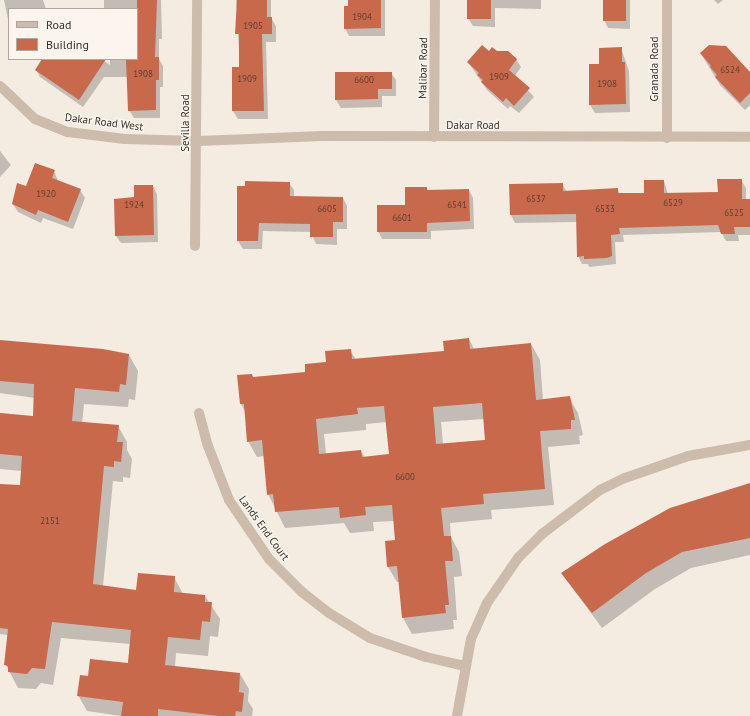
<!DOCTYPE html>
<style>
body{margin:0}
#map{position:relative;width:750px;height:716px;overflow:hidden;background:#f4ebe1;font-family:"PT Sans",sans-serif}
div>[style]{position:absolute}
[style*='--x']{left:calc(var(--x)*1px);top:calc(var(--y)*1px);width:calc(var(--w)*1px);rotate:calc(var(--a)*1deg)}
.shadow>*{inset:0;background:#0003}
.building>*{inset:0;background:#c8694b}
.minor>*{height:10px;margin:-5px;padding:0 5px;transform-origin:5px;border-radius:5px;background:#cdbbac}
span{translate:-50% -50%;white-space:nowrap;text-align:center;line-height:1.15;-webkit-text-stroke:3px #fbf5ee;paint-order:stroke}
.number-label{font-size:9px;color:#5e3e33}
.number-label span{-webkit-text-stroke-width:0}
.street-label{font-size:11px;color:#3b302b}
.legend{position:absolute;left:8px;top:8px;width:130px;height:52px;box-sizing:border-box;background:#fbf5ee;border:1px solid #aea6a0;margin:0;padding:5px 7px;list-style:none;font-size:12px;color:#3b302b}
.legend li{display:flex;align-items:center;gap:8px;height:20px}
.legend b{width:20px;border:1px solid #aea6a0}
</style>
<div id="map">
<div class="shadow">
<div style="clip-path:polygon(4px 0,43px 0,46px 9px,9px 9px,9px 24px)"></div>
<div style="clip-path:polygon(104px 0,161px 0,162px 39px,159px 39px,159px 59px,163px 66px,163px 87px,160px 87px,160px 118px,134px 118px,129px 110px,128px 77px,104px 77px,83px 107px,40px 77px,36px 70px,43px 59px,101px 59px,110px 65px,110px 59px,137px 59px,137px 9px,104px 9px)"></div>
<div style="clip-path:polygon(236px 0,271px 0,271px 18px,276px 26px,276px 42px,266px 42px,268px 119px,238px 119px,233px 111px,233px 68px,240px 68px)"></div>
<div style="clip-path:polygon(349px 0,385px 0,385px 36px,349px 36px,345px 28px)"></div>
<div style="clip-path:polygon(468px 0,541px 0,541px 9px,495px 8px,495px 27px,473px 26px,468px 18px)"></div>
<div style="clip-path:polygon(603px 0,630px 0,630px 29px,608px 28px,604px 20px)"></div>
<div style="clip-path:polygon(714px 0,723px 0,718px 4px)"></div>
<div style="clip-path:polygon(621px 48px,629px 71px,630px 112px,595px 113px,590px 105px,600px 65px)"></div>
<div style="clip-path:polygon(489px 52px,496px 52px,516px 59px,521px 67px,515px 76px,534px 97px,519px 113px,510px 106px,508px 109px,487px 90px,468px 62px)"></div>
<div style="clip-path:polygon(701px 54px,750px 74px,750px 105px,745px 110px,720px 85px)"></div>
<div style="clip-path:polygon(391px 73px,396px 80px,396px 96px,382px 96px,382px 107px,341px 108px,336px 100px)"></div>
<div style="clip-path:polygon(0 151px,11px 165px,0 177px)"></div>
<div style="clip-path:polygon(54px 171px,58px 181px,80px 190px,85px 198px,73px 229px,43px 218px,41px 223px,18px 212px,13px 204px,26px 188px)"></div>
<div style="clip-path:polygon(741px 180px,746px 188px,746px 200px,750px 200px,750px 235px,738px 235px,739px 241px,726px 241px,721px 232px,623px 235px,624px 242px,615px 242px,616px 264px,589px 267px,588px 264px,582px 264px,578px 256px,577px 222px,515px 223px,511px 215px,562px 184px,567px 192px,617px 189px,620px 194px,645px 194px,664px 181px,668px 194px,719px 193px)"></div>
<div style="clip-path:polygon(289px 183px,294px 190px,294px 197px,343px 198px,347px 206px,347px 229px,337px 229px,337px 245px,316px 244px,311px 232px,263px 231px,262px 249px,243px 249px,238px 241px,238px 187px)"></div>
<div style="clip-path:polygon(153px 186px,157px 194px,158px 242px,121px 243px,116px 236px,135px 197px)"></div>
<div style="clip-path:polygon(426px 188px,428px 191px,469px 190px,473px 198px,474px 229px,431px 231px,431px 239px,382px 239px,378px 231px)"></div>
<div style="clip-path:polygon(evenodd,469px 339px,474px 349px,531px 344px,540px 360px,543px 400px,569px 398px,578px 413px,583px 435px,579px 436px,580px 444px,548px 447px,554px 505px,491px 510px,492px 519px,450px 523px,451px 537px,459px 552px,462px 576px,454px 577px,457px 620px,453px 620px,454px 629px,412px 634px,403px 618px,399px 582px,397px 582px,388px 567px,396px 541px,394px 521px,373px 522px,374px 531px,350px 533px,344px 523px,285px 528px,268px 494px,265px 456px,257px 457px,248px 441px,246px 413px,241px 404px,238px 376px,253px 377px,307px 373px,350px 350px,356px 360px,445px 352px,469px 339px,484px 419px,486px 440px,443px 444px,441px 422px,484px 419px,469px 339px,387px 422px,390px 455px,365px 458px,361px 451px,326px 454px,324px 434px,366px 430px,366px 424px,387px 422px)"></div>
<div style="clip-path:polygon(0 341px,129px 355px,138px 371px,135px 400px,129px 399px,128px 407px,84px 404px,82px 423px,118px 426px,127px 442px,127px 450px,132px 459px,130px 478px,123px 477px,123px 482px,113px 481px,103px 586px,137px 592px,174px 577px,183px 594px,205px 596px,220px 619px,218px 637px,210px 636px,208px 656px,176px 653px,175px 667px,240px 674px,249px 689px,248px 701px,253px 709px,252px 716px,121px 716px,87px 711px,78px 695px,89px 677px,128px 664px,130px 644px,61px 638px,53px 685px,41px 683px,36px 689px,18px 688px,6px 665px,8px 635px,0 634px,0 485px,20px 486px,22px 471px,0 469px,0 413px,34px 417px,35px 398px,0 393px)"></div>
<div style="clip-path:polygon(750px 485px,750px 555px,691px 568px,655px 589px,602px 628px,562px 574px)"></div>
</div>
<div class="building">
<div style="clip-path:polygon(137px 0,157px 0,155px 57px,159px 57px,159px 80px,156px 80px,156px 110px,128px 111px,126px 59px,137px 59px)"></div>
<div style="clip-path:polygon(237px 0,267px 0,267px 17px,272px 17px,272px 34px,262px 34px,264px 111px,232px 111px,232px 67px,239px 67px,239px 34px,235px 34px)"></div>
<div style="clip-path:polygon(348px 0,381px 0,381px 28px,344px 29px,344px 6px,348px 6px)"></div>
<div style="clip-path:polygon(467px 0,491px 0,491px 19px,467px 19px)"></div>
<div style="clip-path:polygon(603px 0,626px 0,626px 21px,603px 21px)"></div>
<div style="clip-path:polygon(482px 45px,489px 51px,492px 47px,497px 51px,508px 51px,517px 59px,509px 70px,530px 88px,514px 106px,506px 98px,503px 102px,481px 82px,483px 80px,477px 75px,479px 73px,467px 62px)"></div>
<div style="clip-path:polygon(709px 45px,726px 46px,750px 72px,750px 93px,740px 103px,715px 77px,717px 75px,710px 67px,711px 66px,700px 53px)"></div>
<div style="clip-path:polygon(622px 47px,622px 62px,625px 62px,626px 104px,589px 105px,589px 64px,599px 64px,599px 48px)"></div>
<div style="clip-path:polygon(42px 59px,106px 59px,79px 100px,35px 70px)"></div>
<div style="clip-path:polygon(335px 72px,392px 72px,392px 89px,378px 89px,378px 99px,335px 100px)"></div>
<div style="clip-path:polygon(35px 163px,55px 170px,52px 178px,81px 189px,68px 222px,38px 210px,36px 215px,12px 204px,17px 183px,26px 186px)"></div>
<div style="clip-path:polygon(717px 179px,742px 179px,742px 199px,750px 199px,750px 227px,734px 227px,735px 234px,721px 234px,718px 225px,619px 228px,620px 234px,611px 235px,612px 256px,607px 258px,584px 259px,584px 256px,577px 257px,576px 214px,510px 215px,509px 184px,563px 183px,563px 191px,618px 188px,618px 193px,644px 193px,644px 180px,664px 180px,664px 193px,718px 192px)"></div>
<div style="clip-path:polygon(245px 181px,290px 182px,290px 196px,343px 197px,343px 222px,333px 222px,333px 237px,310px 237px,310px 224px,259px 223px,258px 241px,237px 241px,237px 186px,245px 186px)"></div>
<div style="clip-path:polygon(134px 185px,153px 185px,154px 235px,115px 236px,114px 199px,134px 197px)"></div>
<div style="clip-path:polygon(405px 187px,427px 187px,427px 190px,469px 189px,470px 221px,427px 223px,427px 232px,377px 232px,377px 205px,405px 205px)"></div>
<div style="clip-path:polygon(evenodd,469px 338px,470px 349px,531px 343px,536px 400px,570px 396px,575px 420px,571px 420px,571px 429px,540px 431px,545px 489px,483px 494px,484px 504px,441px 508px,444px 536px,451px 536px,453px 561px,445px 561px,449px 605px,445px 605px,446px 613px,402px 618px,397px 566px,387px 567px,385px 541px,395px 540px,392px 505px,365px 507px,366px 515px,340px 518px,339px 507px,275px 512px,273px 494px,267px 495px,262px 440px,247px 442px,244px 404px,240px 404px,237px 375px,252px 374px,253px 377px,305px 372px,305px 364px,326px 362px,325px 351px,351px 349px,352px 359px,444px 351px,443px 341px,469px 338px,482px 403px,485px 440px,436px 444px,433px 407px,482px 403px,469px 338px,384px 406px,389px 454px,362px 457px,361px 450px,319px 454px,316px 419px,358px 414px,357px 408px,384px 406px)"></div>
<div style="clip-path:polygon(0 340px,103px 349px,129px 354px,126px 385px,120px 384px,119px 392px,75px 388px,72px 421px,119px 425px,117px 442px,123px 442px,121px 462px,114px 461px,114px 467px,104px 466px,93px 584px,136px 590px,138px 573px,175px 576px,174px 592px,205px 595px,205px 602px,212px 602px,210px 622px,202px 621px,200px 640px,168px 637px,165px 665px,240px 673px,239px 692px,244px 693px,242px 712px,236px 711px,235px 716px,219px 716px,158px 709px,158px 716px,121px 716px,123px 702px,77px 696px,80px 675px,88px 676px,90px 659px,128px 663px,131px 630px,52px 622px,45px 669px,32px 668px,27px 674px,8px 672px,8px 666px,4px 665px,8px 629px,0 628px,0 484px,20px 485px,22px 456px,0 454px,0 413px,33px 416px,34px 384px,0 381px)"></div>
<div style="clip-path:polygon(750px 483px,750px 538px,682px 552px,646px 573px,592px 613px,561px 573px,605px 544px,670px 508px)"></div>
</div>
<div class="minor">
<div style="--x:0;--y:86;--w:48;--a:43.3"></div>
<div style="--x:35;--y:119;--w:35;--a:22"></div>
<div style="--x:68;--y:132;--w:57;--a:7"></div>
<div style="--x:125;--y:139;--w:72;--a:1.6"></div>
<div style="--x:197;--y:141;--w:125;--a:-2.3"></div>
<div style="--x:322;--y:136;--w:428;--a:0.1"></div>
<div style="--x:434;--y:137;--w:137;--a:-89.6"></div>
<div style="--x:667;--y:138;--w:138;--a:-90"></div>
<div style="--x:195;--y:246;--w:246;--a:-89.5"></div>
<div style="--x:199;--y:413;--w:34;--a:75"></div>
<div style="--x:208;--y:446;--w:58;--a:68.7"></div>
<div style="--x:229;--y:500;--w:71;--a:55.9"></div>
<div style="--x:269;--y:559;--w:47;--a:45"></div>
<div style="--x:302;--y:592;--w:34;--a:38"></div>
<div style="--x:329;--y:613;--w:48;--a:31.4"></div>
<div style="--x:370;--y:638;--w:59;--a:18.7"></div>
<div style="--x:426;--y:657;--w:39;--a:13"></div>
<div style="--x:457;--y:716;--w:78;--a:-79.7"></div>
<div style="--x:471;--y:639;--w:39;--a:-66"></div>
<div style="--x:487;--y:603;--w:55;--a:-55.4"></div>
<div style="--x:518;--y:558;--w:34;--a:-45"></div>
<div style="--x:542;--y:534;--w:73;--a:-37.2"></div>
<div style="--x:600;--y:490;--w:28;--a:-26"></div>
<div style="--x:625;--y:478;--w:67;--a:-19.2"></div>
<div style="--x:688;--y:456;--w:63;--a:-10.1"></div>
</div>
<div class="number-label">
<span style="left:362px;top:17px">1904</span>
<span style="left:253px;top:26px">1905</span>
<span style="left:730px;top:70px">6524</span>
<span style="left:143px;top:74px">1908</span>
<span style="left:499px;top:77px">1909</span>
<span style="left:247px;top:79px">1909</span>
<span style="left:364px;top:80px">6600</span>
<span style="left:607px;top:84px">1908</span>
<span style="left:46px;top:194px">1920</span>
<span style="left:536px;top:199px">6537</span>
<span style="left:673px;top:203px">6529</span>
<span style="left:134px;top:205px">1924</span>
<span style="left:457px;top:205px">6541</span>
<span style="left:327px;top:209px">6605</span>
<span style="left:605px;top:209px">6533</span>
<span style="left:734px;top:213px">6525</span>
<span style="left:402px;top:218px">6601</span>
<span style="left:405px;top:477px">6600</span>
<span style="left:50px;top:521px">2151</span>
</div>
<div class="street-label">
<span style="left:423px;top:68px;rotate:-89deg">Malibar Road</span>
<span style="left:654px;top:69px;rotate:-90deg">Granada Road</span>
<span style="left:104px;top:122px;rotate:7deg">Dakar Road West</span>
<span style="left:185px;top:123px;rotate:-90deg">Sevilla Road</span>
<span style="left:473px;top:125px">Dakar Road</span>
<span style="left:264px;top:528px;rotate:54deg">Lands End Court</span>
</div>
<ul class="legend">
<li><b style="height:5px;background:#cdbbac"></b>Road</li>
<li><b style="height:11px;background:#c8694b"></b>Building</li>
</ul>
</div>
